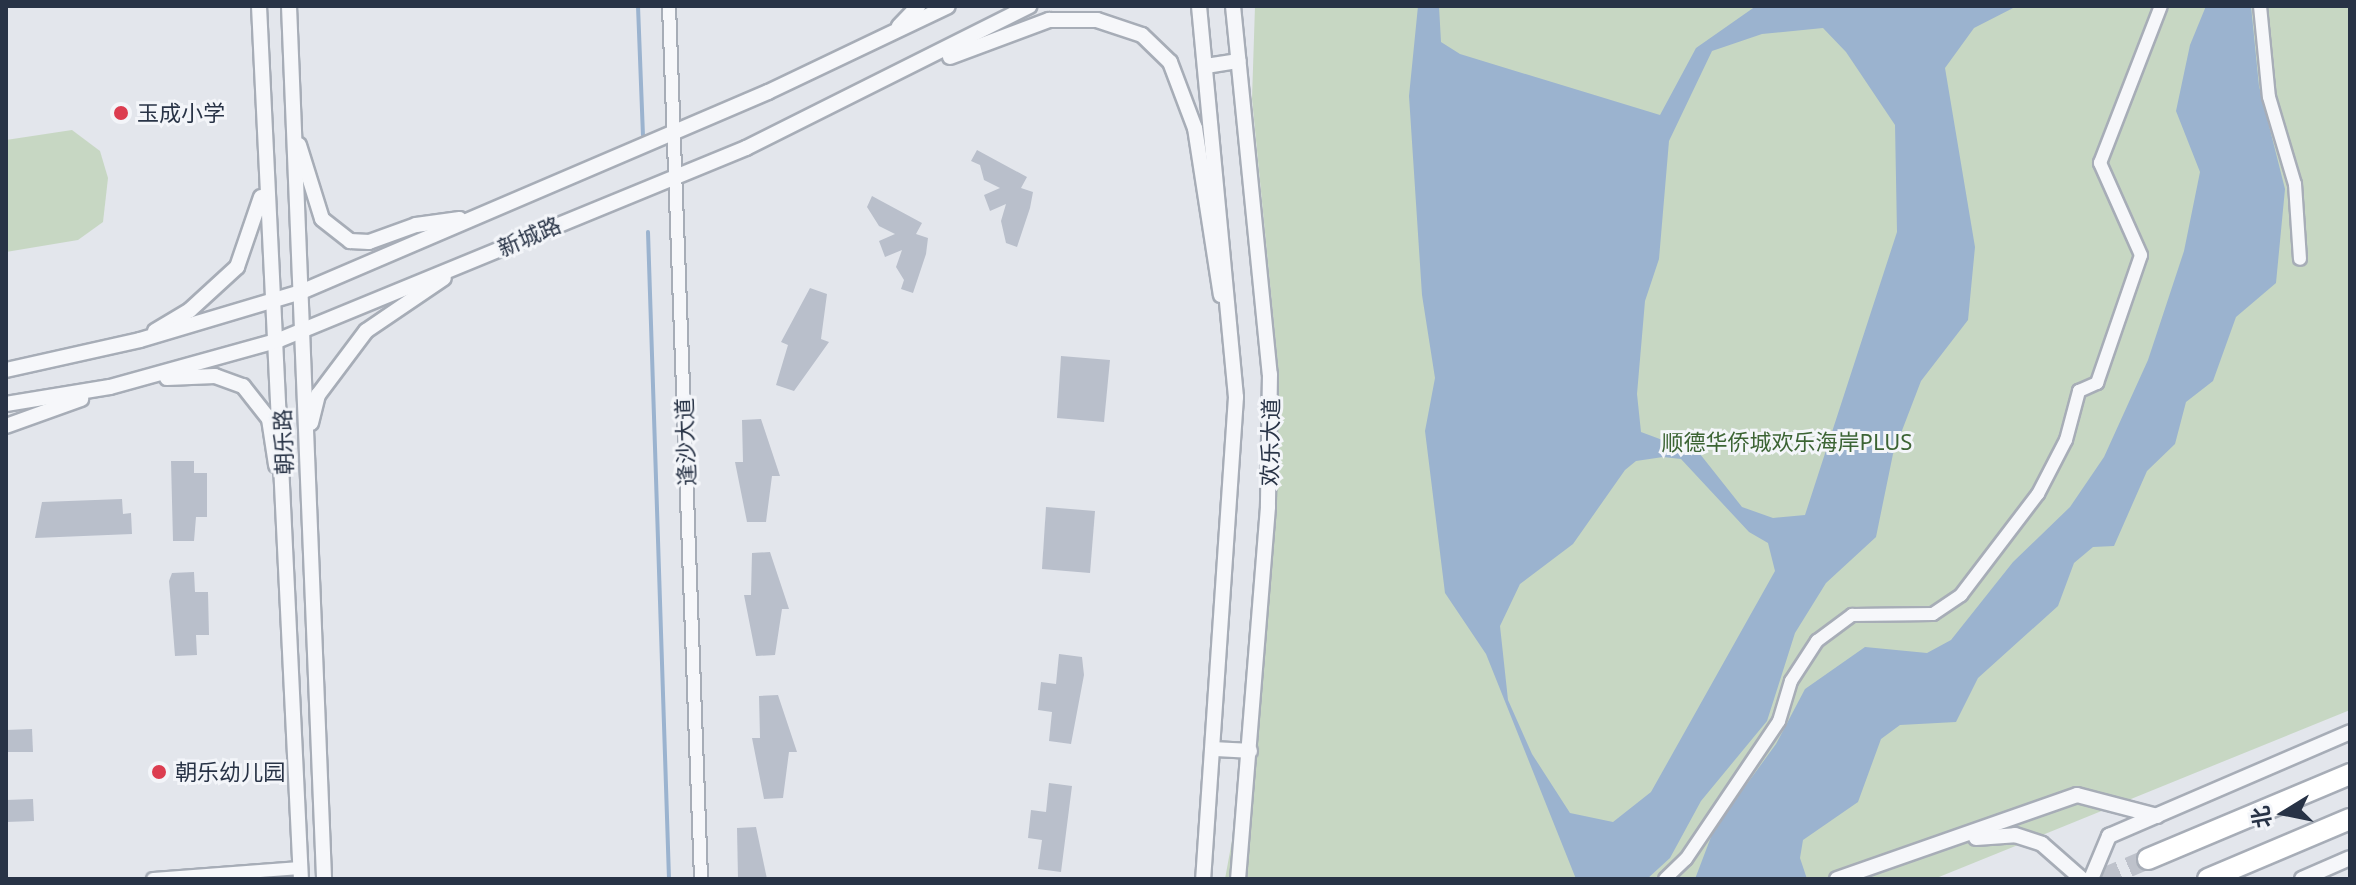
<!DOCTYPE html>
<meta charset="utf-8">
<style>
body{margin:0}
#map{position:relative;width:2356px;height:885px;overflow:hidden;background:#e3e6ec;font-family:"Noto Sans","Noto Sans SC",sans-serif}
div>[style]{position:absolute}
[style*='--x']{left:calc(var(--x)*1px);top:calc(var(--y)*1px);width:calc(var(--w)*1px);rotate:calc(var(--a)*1deg)}
.green>*{inset:0;background:#c7d7c3}
.water>*{inset:0;background:#9bb3cf}
.stream>*{height:4px;margin:-2px;padding:0 2px;transform-origin:2px;border-radius:2px;background:#9bb3cf}
.building>*{inset:0;background:#b9bfcb}
.trunk-tunnel>*{height:20px;margin-top:-10px;transform-origin:0;background:repeating-linear-gradient(90deg,#bec2cb 0 20px,transparent 0 30px)}
.roads{filter:drop-shadow(2px 0 #a7adb7) drop-shadow(-2px 0 #a7adb7) drop-shadow(0 2px #a7adb7) drop-shadow(0 -2px #a7adb7)}
.minor>*{height:12px;margin:-6px;padding:0 6px;transform-origin:6px;border-radius:6px;background:#f6f7fa}
.tertiary>*{height:14px;margin:-7px;padding:0 7px;transform-origin:7px;border-radius:7px;background:#f6f7fa}
.trunk>*{height:20px;margin:-10px;padding:0 10px;transform-origin:10px;border-radius:10px;background:#fff}
.dots>*{width:22px;height:22px;translate:-50% -50%;box-sizing:border-box;border:4px solid #f3f5f9;border-radius:50%}
span{translate:-50% -50%;white-space:nowrap;text-align:center;line-height:1.15;-webkit-text-stroke:6px #f3f5f9;paint-order:stroke}
.poi-label{font-size:22px;color:#283346}
.left{translate:0 -50%;text-align:left}
.street-label{font-size:22px;color:#283346}
.park-label{font-size:22px;color:#3c6434}
.frame{position:absolute;inset:0;border:8px solid #283346;pointer-events:none}
.north{position:absolute;left:2244px;top:773px;width:80px;height:80px;-webkit-text-stroke:6px #f3f5f9;paint-order:stroke;rotate:260deg;font-size:22px;font-weight:700;line-height:32px;text-align:center;color:#283346}
.north::after{content:'';display:block;margin:auto;width:28px;height:36px;background:#283346;clip-path:polygon(50% 0,100% 100%,50% 72%,0 100%)}
</style>
<div id="map">
<div class="green">
<div style="clip-path:polygon(1255px 6px,2350px 6px,2350px 710px,1934px 879px,1225px 879px,1262px 676px,1278px 366px,1252px 99px)"></div>
<div style="clip-path:polygon(72px 130px,100px 151px,108px 178px,103px 222px,78px 240px,6px 252px,6px 140px)"></div>
</div>
<div class="water">
<div style="clip-path:polygon(evenodd,1418px 6px,1439px 6px,1441px 42px,1460px 54px,1660px 115px,1696px 48px,1756px 6px,2017px 6px,1974px 28px,1945px 68px,1975px 247px,1968px 320px,1921px 381px,1893px 454px,1876px 537px,1826px 583px,1795px 633px,1767px 721px,1701px 801px,1670px 858px,1647px 879px,1576px 879px,1486px 654px,1445px 593px,1425px 431px,1435px 378px,1422px 295px,1409px 96px,1418px 6px,1823px 28px,1846px 52px,1895px 125px,1897px 232px,1805px 515px,1773px 518px,1742px 507px,1700px 454px,1641px 432px,1637px 394px,1645px 301px,1659px 259px,1669px 141px,1712px 51px,1762px 34px,1823px 28px,1418px 6px,1663px 457px,1681px 459px,1749px 532px,1768px 543px,1775px 571px,1651px 792px,1613px 822px,1570px 813px,1532px 754px,1508px 700px,1500px 626px,1520px 584px,1573px 544px,1625px 470px,1636px 461px,1663px 457px)"></div>
<div style="clip-path:polygon(2206px 6px,2251px 6px,2259px 86px,2285px 189px,2276px 283px,2236px 317px,2213px 381px,2186px 402px,2175px 444px,2147px 471px,2114px 546px,2093px 547px,2074px 563px,2058px 606px,1978px 678px,1956px 722px,1900px 725px,1881px 739px,1858px 802px,1803px 840px,1800px 858px,1807px 879px,1695px 879px,1714px 829px,1776px 744px,1805px 689px,1865px 647px,1927px 653px,1951px 640px,2013px 562px,2070px 507px,2104px 457px,2148px 360px,2184px 251px,2200px 172px,2176px 111px,2190px 45px)"></div>
</div>
<div class="stream">
<div style="--x:638;--y:6;--w:129;--a:87.8"></div>
<div style="--x:648;--y:232;--w:647;--a:88.14"></div>
</div>
<div class="building">
<div style="clip-path:polygon(977px 150px,1027px 177px,1021px 188px,1033px 192px,1030px 208px,1017px 247px,1006px 243px,1001px 221px,1006px 204px,990px 211px,984px 195px,1000px 188px,984px 180px,980px 165px,971px 161px)"></div>
<div style="clip-path:polygon(872px 196px,922px 223px,916px 234px,928px 238px,926px 254px,913px 293px,901px 289px,904px 280px,896px 267px,902px 250px,885px 257px,879px 241px,895px 234px,879px 226px,867px 207px)"></div>
<div style="clip-path:polygon(810px 288px,827px 294px,821px 339px,829px 342px,794px 391px,776px 385px,788px 345px,781px 342px)"></div>
<div style="clip-path:polygon(1061px 356px,1110px 360px,1104px 422px,1057px 418px)"></div>
<div style="clip-path:polygon(761px 419px,780px 476px,772px 476px,766px 522px,747px 522px,735px 462px,743px 462px,742px 420px)"></div>
<div style="clip-path:polygon(171px 461px,194px 461px,194px 473px,207px 473px,207px 517px,196px 517px,194px 541px,173px 541px)"></div>
<div style="clip-path:polygon(122px 499px,123px 514px,131px 513px,132px 534px,35px 538px,42px 502px)"></div>
<div style="clip-path:polygon(1046px 507px,1095px 511px,1090px 573px,1042px 569px)"></div>
<div style="clip-path:polygon(770px 552px,789px 609px,782px 609px,775px 655px,756px 656px,744px 595px,751px 595px,752px 553px)"></div>
<div style="clip-path:polygon(194px 572px,195px 592px,208px 592px,209px 635px,196px 635px,197px 655px,175px 656px,169px 581px,172px 573px)"></div>
<div style="clip-path:polygon(1059px 654px,1082px 657px,1084px 675px,1071px 744px,1049px 741px,1052px 712px,1038px 710px,1041px 682px,1056px 684px)"></div>
<div style="clip-path:polygon(778px 695px,797px 752px,789px 752px,783px 798px,764px 799px,752px 738px,760px 738px,759px 696px)"></div>
<div style="clip-path:polygon(32px 729px,33px 752px,6px 752px,6px 730px)"></div>
<div style="clip-path:polygon(1049px 783px,1072px 786px,1061px 872px,1038px 869px,1042px 840px,1028px 838px,1031px 810px,1046px 812px)"></div>
<div style="clip-path:polygon(33px 799px,34px 821px,6px 822px,6px 800px)"></div>
<div style="clip-path:polygon(756px 827px,767px 879px,738px 879px,737px 828px)"></div>
</div>
<div class="trunk-tunnel">
<div style="--x:2101;--y:879;--w:51;--a:-23.1"></div>
</div>
<div class="roads">
<div class="minor">
<div style="--x:669;--y:6;--w:874;--a:87.9"></div>
<div style="--x:2260;--y:6;--w:91;--a:84.4"></div>
<div style="--x:2269;--y:97;--w:91;--a:73.4"></div>
<div style="--x:2295;--y:184;--w:75;--a:86.2"></div>
<div style="--x:153;--y:879;--w:148;--a:-4.3"></div>
<div style="--x:1665;--y:879;--w:29;--a:-44"></div>
<div style="--x:1686;--y:859;--w:166;--a:-56"></div>
<div style="--x:1779;--y:721;--w:42;--a:-73.3"></div>
<div style="--x:1791;--y:681;--w:48;--a:-57"></div>
<div style="--x:1817;--y:641;--w:44;--a:-36.6"></div>
<div style="--x:1852;--y:615;--w:81;--a:-0.7"></div>
<div style="--x:1933;--y:614;--w:34;--a:-34"></div>
<div style="--x:1961;--y:595;--w:127;--a:-52.7"></div>
<div style="--x:2038;--y:494;--w:61;--a:-62.6"></div>
<div style="--x:2066;--y:440;--w:51;--a:-75.1"></div>
<div style="--x:2079;--y:391;--w:20;--a:-24"></div>
<div style="--x:2097;--y:383;--w:135;--a:-71"></div>
<div style="--x:2141;--y:255;--w:101;--a:-114"></div>
<div style="--x:2100;--y:163;--w:168;--a:-68.8"></div>
</div>
<div class="tertiary">
<div style="--x:259;--y:6;--w:874;--a:87.25"></div>
<div style="--x:289;--y:6;--w:874;--a:87.7"></div>
<div style="--x:1199;--y:6;--w:393;--a:84.6"></div>
<div style="--x:1236;--y:397;--w:483;--a:93.9"></div>
<div style="--x:1233;--y:6;--w:370;--a:84.3"></div>
<div style="--x:1270;--y:374;--w:133;--a:90.9"></div>
<div style="--x:1268;--y:507;--w:373;--a:94.6"></div>
<div style="--x:899;--y:26;--w:28;--a:-46"></div>
<div style="--x:950;--y:57;--w:106;--a:-20.5"></div>
<div style="--x:1049;--y:20;--w:48;--a:0"></div>
<div style="--x:1097;--y:20;--w:47;--a:18.4"></div>
<div style="--x:1142;--y:35;--w:39;--a:44"></div>
<div style="--x:1170;--y:62;--w:71;--a:69.3"></div>
<div style="--x:1195;--y:128;--w:169;--a:81.2"></div>
<div style="--x:1206;--y:66;--w:33;--a:-9"></div>
<div style="--x:299;--y:145;--w:77;--a:72.7"></div>
<div style="--x:322;--y:219;--w:36;--a:38"></div>
<div style="--x:350;--y:241;--w:19;--a:3"></div>
<div style="--x:369;--y:242;--w:50;--a:-19.9"></div>
<div style="--x:416;--y:225;--w:44;--a:-7.8"></div>
<div style="--x:155;--y:331;--w:41;--a:-31"></div>
<div style="--x:190;--y:310;--w:64;--a:-42.5"></div>
<div style="--x:237;--y:267;--w:74;--a:-71.1"></div>
<div style="--x:6;--y:370;--w:137;--a:-12.6"></div>
<div style="--x:140;--y:340;--w:168;--a:-16.6"></div>
<div style="--x:301;--y:292;--w:508;--a:-23.18"></div>
<div style="--x:768;--y:92;--w:199;--a:-25.5"></div>
<div style="--x:167;--y:378;--w:48;--a:-2.4"></div>
<div style="--x:215;--y:376;--w:30;--a:20"></div>
<div style="--x:243;--y:386;--w:42;--a:51.8"></div>
<div style="--x:269;--y:419;--w:47;--a:81.3"></div>
<div style="--x:6;--y:404;--w:105;--a:-9.3"></div>
<div style="--x:110;--y:387;--w:175;--a:-15.5"></div>
<div style="--x:279;--y:340;--w:505;--a:-22.35"></div>
<div style="--x:746;--y:148;--w:317;--a:-26.6"></div>
<div style="--x:311;--y:423;--w:29;--a:-76"></div>
<div style="--x:318;--y:395;--w:80;--a:-53.1"></div>
<div style="--x:366;--y:331;--w:94;--a:-34.2"></div>
<div style="--x:6;--y:426;--w:80;--a:-19.8"></div>
<div style="--x:1214;--y:749;--w:36;--a:3"></div>
<div style="--x:1976;--y:838;--w:39;--a:-4"></div>
<div style="--x:2015;--y:835;--w:28;--a:18"></div>
<div style="--x:2042;--y:844;--w:53;--a:41.2"></div>
<div style="--x:1837;--y:879;--w:254;--a:-19.3"></div>
<div style="--x:2077;--y:795;--w:83;--a:14.7"></div>
<div style="--x:2091;--y:879;--w:47;--a:-67.3"></div>
<div style="--x:2109;--y:836;--w:262;--a:-23.3"></div>
<div style="--x:2302;--y:879;--w:52;--a:-23.6"></div>
</div>
<div class="trunk">
<div style="--x:2148;--y:859;--w:219;--a:-22.8"></div>
<div style="--x:2208;--y:879;--w:154;--a:-22.9"></div>
</div>
</div>
<div class="dots">
<div style="left:121px;top:113px;background:#dc3d50"></div>
<div style="left:159px;top:772px;background:#dc3d50"></div>
</div>
<div class="poi-label">
<span class="left" style="left:137px;top:113px">玉成小学</span>
<span class="left" style="left:175px;top:772px">朝乐幼儿园</span>
</div>
<div class="street-label">
<span style="left:529px;top:236px;rotate:-23deg">新城路</span>
<span style="left:283px;top:442px;rotate:-92deg">朝乐路</span>
<span style="left:685px;top:442px;rotate:-92deg">逢沙大道</span>
<span style="left:1270px;top:442px;rotate:-89deg">欢乐大道</span>
</div>
<div class="park-label">
<span style="left:1787px;top:442px">顺德华侨城欢乐海岸PLUS</span>
</div>
<div class="frame"></div>
<div class="north">北</div>
</div>
